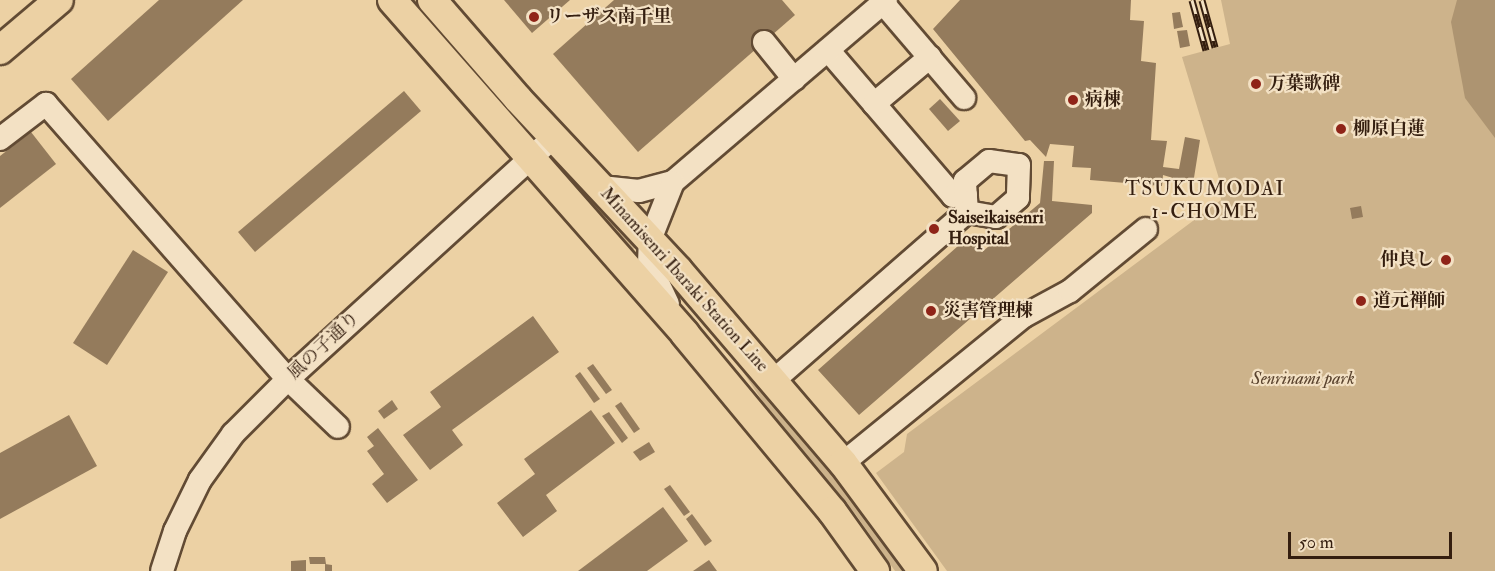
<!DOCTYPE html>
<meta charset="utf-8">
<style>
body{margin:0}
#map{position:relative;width:1495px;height:571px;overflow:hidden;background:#ecd1a4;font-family:"IM FELL Double Pica","Noto Serif JP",serif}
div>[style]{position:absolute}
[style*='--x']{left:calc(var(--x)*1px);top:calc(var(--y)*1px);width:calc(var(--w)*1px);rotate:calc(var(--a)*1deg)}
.green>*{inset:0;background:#cdb38b}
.water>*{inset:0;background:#ad9471}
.building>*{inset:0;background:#947b5c}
.roads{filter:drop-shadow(2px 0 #624b34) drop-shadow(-2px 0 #624b34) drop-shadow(0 2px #624b34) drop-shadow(0 -2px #624b34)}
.minor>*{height:22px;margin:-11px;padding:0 11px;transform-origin:11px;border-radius:11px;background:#f3e1c4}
.major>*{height:28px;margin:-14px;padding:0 14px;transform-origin:14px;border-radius:14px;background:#ecd1a4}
.rail>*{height:7px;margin-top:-3.5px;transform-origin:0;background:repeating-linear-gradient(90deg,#f3e1c4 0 14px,#341e0f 0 28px);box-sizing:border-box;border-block:2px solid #341e0f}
.dots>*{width:16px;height:16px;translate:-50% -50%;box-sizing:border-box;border:3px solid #f3e1c4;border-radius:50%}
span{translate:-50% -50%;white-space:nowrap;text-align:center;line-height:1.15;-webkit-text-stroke:4.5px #f3e1c4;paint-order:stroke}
.poi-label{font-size:18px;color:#341e0f;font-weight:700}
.left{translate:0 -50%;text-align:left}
.right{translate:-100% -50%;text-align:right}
.street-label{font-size:18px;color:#341e0f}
.park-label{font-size:18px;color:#5a432e;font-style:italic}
.neighbourhood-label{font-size:20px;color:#341e0f;letter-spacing:1.5px}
.scale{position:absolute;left:1288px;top:532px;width:164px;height:27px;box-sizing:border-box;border:3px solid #341e0f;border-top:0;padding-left:8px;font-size:18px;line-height:21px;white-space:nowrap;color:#341e0f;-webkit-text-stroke:4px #f3e1c4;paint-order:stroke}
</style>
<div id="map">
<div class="green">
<div style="clip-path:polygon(405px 0,416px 0,503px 99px,502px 103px,498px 103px)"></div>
<div style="clip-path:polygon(1221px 0,1495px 0,1495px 571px,947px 571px,876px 473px,904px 452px,907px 434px,1221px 200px,1220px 182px,1182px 57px,1230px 44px)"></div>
<div style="clip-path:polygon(584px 186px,638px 245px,635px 248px,629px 251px,575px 190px)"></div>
<div style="clip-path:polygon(722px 340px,823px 459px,909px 571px,895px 571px,856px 515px,765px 405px)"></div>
</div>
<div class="water">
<div style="clip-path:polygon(1457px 0,1495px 0,1495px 138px,1465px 98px,1451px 22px)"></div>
</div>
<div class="building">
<div style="clip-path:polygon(159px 0,243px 0,108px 121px,71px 79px)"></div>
<div style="clip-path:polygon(504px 0,570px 0,532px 33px)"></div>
<div style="clip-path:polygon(614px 0,782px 0,795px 15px,638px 152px,553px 54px)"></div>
<div style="clip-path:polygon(960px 0,1131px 0,1130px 20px,1144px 21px,1141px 61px,1156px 63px,1151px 140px,1167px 141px,1163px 167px,1179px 169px,1185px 137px,1200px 140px,1193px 184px,1163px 175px,1162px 186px,1090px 180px,1091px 168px,1072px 167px,1074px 146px,1050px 144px,1046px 157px,1030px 140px,1025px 141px,933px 29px)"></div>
<div style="clip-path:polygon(1180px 12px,1183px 27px,1174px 29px,1172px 13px)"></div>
<div style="clip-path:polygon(1187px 30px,1190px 46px,1180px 48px,1177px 31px)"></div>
<div style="clip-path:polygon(404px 91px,421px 111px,255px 252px,238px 232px)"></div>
<div style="clip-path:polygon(940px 99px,960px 121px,948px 131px,929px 109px)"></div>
<div style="clip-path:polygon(31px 132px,56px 164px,0 208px,0 156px)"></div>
<div style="clip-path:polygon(1044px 161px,1054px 161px,1052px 201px,1092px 205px,1092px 213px,859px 415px,818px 370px,958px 246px,974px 244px,982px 252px,1040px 203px)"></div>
<div style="clip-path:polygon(1361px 206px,1363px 217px,1352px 219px,1350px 208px)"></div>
<div style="clip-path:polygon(133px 250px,168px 272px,107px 365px,73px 343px)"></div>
<div style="clip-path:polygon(533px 316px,559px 352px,452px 430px,463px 445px,430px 470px,403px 435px,441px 407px,430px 392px)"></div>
<div style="clip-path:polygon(593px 364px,612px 390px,606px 394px,587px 368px)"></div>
<div style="clip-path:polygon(580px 372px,600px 399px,594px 403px,575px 376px)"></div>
<div style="clip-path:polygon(392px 400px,398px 409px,384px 419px,378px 411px)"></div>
<div style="clip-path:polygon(621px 402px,640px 429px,634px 433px,615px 406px)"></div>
<div style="clip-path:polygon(591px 410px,615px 443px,546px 495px,557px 511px,523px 537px,497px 503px,535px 474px,524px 459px)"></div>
<div style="clip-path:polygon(609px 412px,628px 438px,622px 443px,602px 416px)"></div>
<div style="clip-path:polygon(69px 415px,97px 466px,0 519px,0 453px)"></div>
<div style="clip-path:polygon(378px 428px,418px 480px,387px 503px,372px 484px,384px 474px,367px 451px,374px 446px,367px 437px)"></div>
<div style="clip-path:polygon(649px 442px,655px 452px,640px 461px,633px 452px)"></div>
<div style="clip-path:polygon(670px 485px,690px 512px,684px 516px,664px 489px)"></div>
<div style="clip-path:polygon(663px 507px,688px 541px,647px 571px,578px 571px)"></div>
<div style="clip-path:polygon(692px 514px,712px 541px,705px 546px,686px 519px)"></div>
<div style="clip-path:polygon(309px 557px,325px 557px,326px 564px,310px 564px)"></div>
<div style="clip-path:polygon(306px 560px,306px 571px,291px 571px,291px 561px)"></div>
<div style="clip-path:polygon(709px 560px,717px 571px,693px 571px)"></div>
<div style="clip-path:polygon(325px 564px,332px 565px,332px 571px,325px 571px)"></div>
</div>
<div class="roads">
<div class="minor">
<div style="--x:883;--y:3;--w:125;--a:49.5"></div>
<div style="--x:764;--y:42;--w:48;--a:51"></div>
<div style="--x:828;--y:50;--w:192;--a:49.4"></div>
<div style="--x:953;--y:196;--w:13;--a:-4"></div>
<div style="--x:874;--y:104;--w:73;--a:-40"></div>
<div style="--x:0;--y:139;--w:58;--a:-37.3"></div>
<div style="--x:46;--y:104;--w:366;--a:48.7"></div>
<div style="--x:288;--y:379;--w:69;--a:43.8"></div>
<div style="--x:989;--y:161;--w:30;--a:8"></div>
<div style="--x:1019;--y:165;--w:33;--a:92"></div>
<div style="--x:1018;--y:198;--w:29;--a:139"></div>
<div style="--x:996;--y:217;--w:29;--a:-170"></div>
<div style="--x:967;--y:212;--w:31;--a:-94"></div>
<div style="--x:965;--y:181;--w:31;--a:-40"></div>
<div style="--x:601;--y:187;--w:38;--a:6"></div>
<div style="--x:639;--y:191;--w:35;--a:-15"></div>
<div style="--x:673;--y:182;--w:280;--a:-40.5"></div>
<div style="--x:668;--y:304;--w:44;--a:-115.4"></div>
<div style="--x:649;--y:264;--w:24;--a:-88"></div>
<div style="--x:650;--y:240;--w:62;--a:-68.4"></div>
<div style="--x:773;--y:381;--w:257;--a:-41.1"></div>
<div style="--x:843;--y:463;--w:233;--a:-39.1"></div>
<div style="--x:1024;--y:316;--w:52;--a:-28.5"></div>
<div style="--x:1070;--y:291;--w:98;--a:-39.2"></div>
<div style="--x:162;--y:571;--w:42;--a:-72"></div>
<div style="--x:175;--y:531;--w:57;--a:-63.9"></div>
<div style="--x:200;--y:480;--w:57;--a:-54.3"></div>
<div style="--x:233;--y:434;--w:78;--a:-45"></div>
<div style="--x:288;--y:379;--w:360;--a:-42.3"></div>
</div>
<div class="major">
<div style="--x:392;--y:0;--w:444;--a:48.7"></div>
<div style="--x:685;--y:334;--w:230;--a:50.3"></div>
<div style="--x:832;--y:511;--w:74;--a:54.4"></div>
<div style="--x:432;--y:0;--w:131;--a:49"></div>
<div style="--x:518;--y:99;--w:234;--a:46.9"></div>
<div style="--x:678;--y:270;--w:254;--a:49.5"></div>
<div style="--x:843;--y:463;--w:134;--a:53.5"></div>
<div style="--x:0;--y:50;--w:77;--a:-40.3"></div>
</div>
</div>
<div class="rail">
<div style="--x:1192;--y:0;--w:52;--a:74.4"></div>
<div style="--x:1202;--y:0;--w:49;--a:74.5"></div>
</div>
<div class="dots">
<div style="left:534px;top:17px;background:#8f2418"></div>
<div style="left:1256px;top:84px;background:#8f2418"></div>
<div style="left:1073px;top:100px;background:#8f2418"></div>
<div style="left:1341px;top:129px;background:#8f2418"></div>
<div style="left:934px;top:229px;background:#8f2418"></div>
<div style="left:1446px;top:260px;background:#8f2418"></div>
<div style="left:1361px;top:301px;background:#8f2418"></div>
<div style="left:931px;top:311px;background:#8f2418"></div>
</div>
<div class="poi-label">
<span class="left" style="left:546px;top:17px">リーザス南千里</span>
<span class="left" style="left:1268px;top:84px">万葉歌碑</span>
<span class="left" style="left:1085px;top:100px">病棟</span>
<span class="left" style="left:1353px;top:129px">柳原白蓮</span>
<span class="left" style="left:948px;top:229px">Saiseikaisenri<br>Hospital</span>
<span class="right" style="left:1434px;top:260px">仲良し</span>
<span class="left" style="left:1373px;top:301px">道元禅師</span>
<span class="left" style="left:943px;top:311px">災害管理棟</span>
</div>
<div class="street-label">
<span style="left:684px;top:280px;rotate:48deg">Minamisenri Ibaraki Station Line</span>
<span style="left:324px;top:346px;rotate:-43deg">風の子通り</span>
</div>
<div class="park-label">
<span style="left:1303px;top:379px">Senrinami park</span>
</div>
<div class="neighbourhood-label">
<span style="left:1205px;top:200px">TSUKUMODAI<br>1-CHOME</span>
</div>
<div class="scale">50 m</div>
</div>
